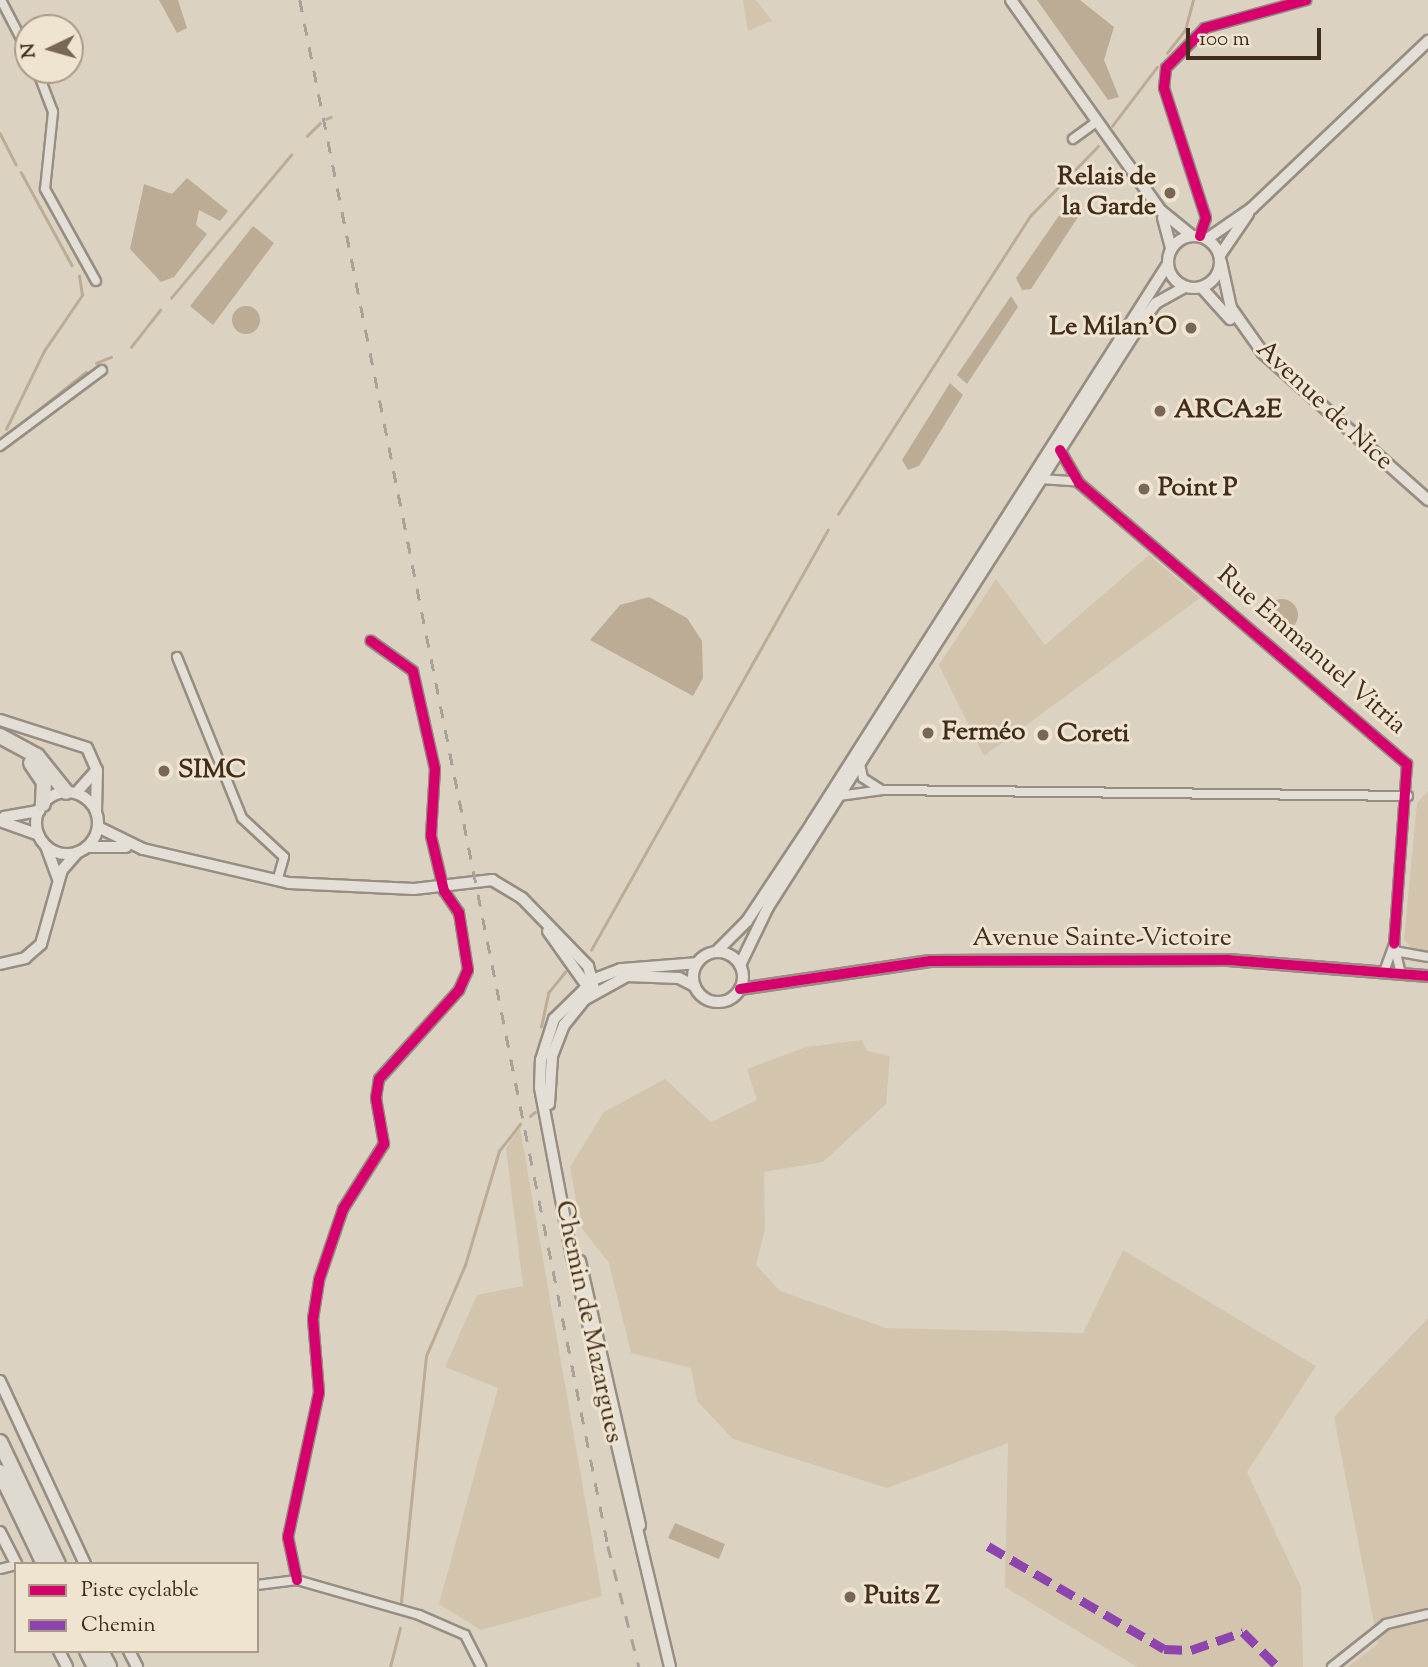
<!DOCTYPE html>
<meta charset="utf-8">
<style>
body{margin:0}
#map{position:relative;width:1428px;height:1667px;overflow:hidden;background:#dcd2c2;font-family:"Sorts Mill Goudy",serif}
div>[style]{position:absolute}
[style*='--x']{left:calc(var(--x)*1px);top:calc(var(--y)*1px);width:calc(var(--w)*1px);rotate:calc(var(--a)*1deg)}
.green>*{inset:0;background:#d3c4ae}
.water>*{inset:0;background:#bcac95}
.round{border-radius:50%}
.stream>*{height:2.5px;margin:-1.25px;padding:0 1.25px;transform-origin:1.25px;border-radius:1.25px;background:#bcac95}
.roads{filter:drop-shadow(2px 0 #978e83) drop-shadow(-2px 0 #978e83) drop-shadow(0 2px #978e83) drop-shadow(0 -2px #978e83)}
.street>*{height:8px;margin:-4px;padding:0 4px;transform-origin:4px;border-radius:4px;background:#e4dfd6}
.secondary>*{height:10px;margin:-5px;padding:0 5px;transform-origin:5px;border-radius:5px;background:#e4dfd6}
.secondary>.ring{margin:-5px;padding:0;box-sizing:content-box;background:none;border:10px solid #e4dfd6;border-radius:50%}
.highway>*{height:14px;margin:-7px;padding:0 7px;transform-origin:7px;border-radius:7px;background:#dfdad0}
.rail>*{height:2.5px;margin-top:-1.25px;transform-origin:0;background:repeating-linear-gradient(90deg,#a8a29a 0 12px,transparent 0 24px)}
.quiet>*{height:9px;margin-top:-4.5px;transform-origin:0;background:repeating-linear-gradient(90deg,#8e44ad 0 18px,transparent 0 27px)}
.cycleway>*{height:10px;margin:-5px;padding:0 5px;transform-origin:5px;border-radius:5px;background:#d6006c}
.dots>*{width:19px;height:19px;translate:-50% -50%;box-sizing:border-box;border:4px solid #efe4d0;border-radius:50%}
span{translate:-50% -50%;white-space:nowrap;text-align:center;line-height:1.15;-webkit-text-stroke:6px #efe4d0;paint-order:stroke}
.poi-label{font-size:26px;color:#422d1c;font-weight:700}
.right{translate:-100% -50%;text-align:right}
.left{translate:0 -50%;text-align:left}
.street-label{font-size:26px;color:#422d1c}
.legend{position:absolute;left:14px;top:1562px;width:245px;height:91px;box-sizing:border-box;background:#efe4d0;border:2px solid #aa9b88;margin:0;padding:9px 12px;list-style:none;font-size:21px;color:#422d1c}
.legend li{display:flex;align-items:center;gap:14px;height:35px}
.legend b{width:35px;border:2px solid #aa9b88}
.north{position:absolute;left:14px;top:14px;width:70px;height:70px;box-sizing:border-box;background:#efe4d0;border:2px solid #aa9b88;border-radius:50%;rotate:265deg;font-size:19px;font-weight:700;line-height:28px;text-align:center;color:#422d1c}
.north::after{content:'';display:block;margin:auto;width:24px;height:32px;background:#786756;clip-path:polygon(50% 0,100% 100%,50% 72%,0 100%)}
.scale{position:absolute;left:1186px;top:28px;width:135px;height:32px;box-sizing:border-box;border:4px solid #422d1c;border-top:0;padding-left:9px;font-size:21px;line-height:24px;white-space:nowrap;color:#422d1c;-webkit-text-stroke:5px #efe4d0;paint-order:stroke}
</style>
<div id="map">
<div class="green">
<div style="clip-path:polygon(743px 0,756px 0,772px 21px,748px 31px)"></div>
<div style="clip-path:polygon(1149px 555px,1200px 598px,984px 756px,939px 665px,996px 579px,1045px 645px)"></div>
<div style="clip-path:polygon(1428px 791px,1428px 952px,1415px 953px,1404px 939px,1417px 803px)"></div>
<div style="clip-path:polygon(862px 1040px,867px 1051px,890px 1056px,886px 1104px,823px 1162px,764px 1172px,765px 1230px,756px 1265px,780px 1291px,886px 1328px,1083px 1333px,1123px 1250px,1316px 1366px,1247px 1472px,1301px 1587px,1303px 1667px,1137px 1667px,1005px 1587px,1008px 1443px,887px 1488px,733px 1439px,697px 1401px,691px 1368px,631px 1353px,609px 1263px,581px 1227px,570px 1167px,604px 1112px,665px 1079px,711px 1122px,757px 1100px,747px 1069px,806px 1047px)"></div>
<div style="clip-path:polygon(520px 1128px,602px 1596px,481px 1630px,439px 1604px,498px 1388px,445px 1367px,477px 1295px,523px 1286px,506px 1148px)"></div>
<div style="clip-path:polygon(1428px 1318px,1428px 1667px,1347px 1667px,1378px 1644px,1334px 1417px)"></div>
</div>
<div class="water">
<div style="clip-path:polygon(159px 0,178px 0,187px 28px,177px 33px)"></div>
<div style="clip-path:polygon(1037px 0,1080px 0,1114px 27px,1104px 60px,1119px 97px,1108px 100px)"></div>
<div style="clip-path:polygon(187px 178px,228px 211px,220px 221px,199px 210px,196px 225px,207px 234px,174px 277px,161px 282px,130px 249px,144px 184px,172px 194px)"></div>
<div style="clip-path:polygon(1069px 201px,1079px 203px,1080px 214px,1031px 289px,1022px 290px,1016px 278px)"></div>
<div style="clip-path:polygon(253px 226px,274px 243px,213px 325px,190px 306px)"></div>
<div style="clip-path:polygon(1011px 296px,1018px 307px,967px 384px,957px 375px)"></div>
<div class="round" style="left:232px;top:306px;width:28px;height:28px"></div>
<div style="clip-path:polygon(950px 383px,963px 395px,919px 466px,908px 470px,902px 460px)"></div>
<div style="clip-path:polygon(649px 597px,687px 618px,702px 641px,703px 678px,693px 696px,590px 640px,620px 605px)"></div>
<div class="round" style="left:1266px;top:599px;width:32px;height:32px"></div>
<div style="clip-path:polygon(675px 1523px,725px 1544px,719px 1559px,668px 1538px)"></div>
</div>
<div class="stream">
<div style="--x:1167;--y:53;--w:29;--a:-52"></div>
<div style="--x:1185;--y:30;--w:31;--a:-75"></div>
<div style="--x:326;--y:119;--w:5;--a:-22"></div>
<div style="--x:1112;--y:126;--w:74;--a:-52.7"></div>
<div style="--x:0;--y:133;--w:35;--a:63"></div>
<div style="--x:307;--y:136;--w:18;--a:-45"></div>
<div style="--x:21;--y:172;--w:106;--a:61.3"></div>
<div style="--x:171;--y:298;--w:187;--a:-50"></div>
<div style="--x:131;--y:347;--w:47;--a:-51.9"></div>
<div style="--x:96;--y:363;--w:16;--a:-22"></div>
<div style="--x:6;--y:429;--w:87;--a:-64"></div>
<div style="--x:44;--y:351;--w:68;--a:-55.8"></div>
<div style="--x:82;--y:295;--w:19;--a:-99"></div>
<div style="--x:13;--y:430;--w:93;--a:-38.5"></div>
<div style="--x:838;--y:514;--w:356;--a:-57.2"></div>
<div style="--x:1031;--y:215;--w:96;--a:-45.8"></div>
<div style="--x:591;--y:950;--w:482;--a:-60.6"></div>
<div style="--x:541;--y:1027;--w:35;--a:-78"></div>
<div style="--x:548;--y:993;--w:27;--a:-51"></div>
<div style="--x:530;--y:1116;--w:6;--a:-39"></div>
<div style="--x:401;--y:1602;--w:247;--a:-84.2"></div>
<div style="--x:426;--y:1356;--w:99;--a:-66.8"></div>
<div style="--x:465;--y:1265;--w:119;--a:-73.4"></div>
<div style="--x:499;--y:1151;--w:34;--a:-52"></div>
<div style="--x:390;--y:1667;--w:40;--a:-75.6"></div>
</div>
<div class="roads">
<div class="street">
<div style="--x:1;--y:0;--w:59;--a:62.6"></div>
<div style="--x:37;--y:70;--w:45;--a:69.1"></div>
<div style="--x:53;--y:112;--w:77;--a:95.9"></div>
<div style="--x:45;--y:189;--w:105;--a:61"></div>
<div style="--x:1073;--y:139;--w:29;--a:-36"></div>
<div style="--x:1200;--y:236;--w:19;--a:-72"></div>
<div style="--x:1206;--y:218;--w:137;--a:-107.9"></div>
<div style="--x:1164;--y:88;--w:20;--a:-84"></div>
<div style="--x:1166;--y:68;--w:56;--a:-45.7"></div>
<div style="--x:1205;--y:28;--w:105;--a:-15.5"></div>
<div style="--x:0;--y:446;--w:127;--a:-36.7"></div>
<div style="--x:1060;--y:450;--w:38;--a:60"></div>
<div style="--x:1079;--y:483;--w:432;--a:40.6"></div>
<div style="--x:1407;--y:764;--w:180;--a:94.1"></div>
<div style="--x:1041;--y:479;--w:32;--a:4"></div>
<div style="--x:177;--y:657;--w:174;--a:68"></div>
<div style="--x:242;--y:818;--w:57;--a:42.9"></div>
<div style="--x:284;--y:857;--w:25;--a:106"></div>
<div style="--x:860;--y:764;--w:14;--a:78"></div>
<div style="--x:863;--y:778;--w:20;--a:33"></div>
<div style="--x:839;--y:796;--w:44;--a:-7.8"></div>
<div style="--x:883;--y:790;--w:525;--a:0.65"></div>
<div style="--x:1394;--y:951;--w:35;--a:10"></div>
<div style="--x:1385;--y:969;--w:27;--a:-70"></div>
<div style="--x:1394;--y:944;--w:28;--a:77"></div>
<div style="--x:0;--y:1569;--w:16;--a:-14"></div>
<div style="--x:297;--y:1580;--w:44;--a:-101.8"></div>
<div style="--x:288;--y:1537;--w:148;--a:-77.9"></div>
<div style="--x:319;--y:1392;--w:73;--a:-94.7"></div>
<div style="--x:313;--y:1319;--w:39;--a:-81"></div>
<div style="--x:319;--y:1280;--w:75;--a:-71.3"></div>
<div style="--x:343;--y:1209;--w:77;--a:-57.8"></div>
<div style="--x:384;--y:1144;--w:47;--a:-99.9"></div>
<div style="--x:376;--y:1098;--w:19;--a:-81"></div>
<div style="--x:379;--y:1079;--w:120;--a:-48"></div>
<div style="--x:459;--y:990;--w:22;--a:-66"></div>
<div style="--x:468;--y:970;--w:58;--a:-99"></div>
<div style="--x:459;--y:913;--w:27;--a:-124"></div>
<div style="--x:444;--y:891;--w:57;--a:-103.3"></div>
<div style="--x:431;--y:836;--w:67;--a:-86.6"></div>
<div style="--x:435;--y:769;--w:100;--a:-102.7"></div>
<div style="--x:413;--y:671;--w:52;--a:-144.5"></div>
<div style="--x:257;--y:1585;--w:40;--a:-7.1"></div>
<div style="--x:297;--y:1580;--w:127;--a:16"></div>
<div style="--x:419;--y:1615;--w:50;--a:23.5"></div>
<div style="--x:465;--y:1635;--w:36;--a:63"></div>
<div style="--x:1332;--y:1667;--w:69;--a:-38.5"></div>
<div style="--x:1386;--y:1624;--w:43;--a:-13.4"></div>
</div>
<div class="secondary">
<div style="--x:1011;--y:0;--w:257;--a:54.6"></div>
<div style="--x:1160;--y:210;--w:40;--a:39"></div>
<div style="--x:1163;--y:218;--w:31;--a:75"></div>
<div class="ring" style="left:1168px;top:236px;width:42px;height:42px"></div>
<div style="--x:1207;--y:239;--w:55;--a:-34.6"></div>
<div style="--x:1252;--y:208;--w:243;--a:-43.5"></div>
<div style="--x:1220;--y:255;--w:50;--a:-55.7"></div>
<div style="--x:1221;--y:262;--w:47;--a:77.7"></div>
<div style="--x:1231;--y:308;--w:55;--a:54.6"></div>
<div style="--x:1263;--y:353;--w:221;--a:41.7"></div>
<div style="--x:1202;--y:288;--w:42;--a:47.9"></div>
<div style="--x:0;--y:720;--w:91;--a:17.8"></div>
<div style="--x:87;--y:748;--w:24;--a:66"></div>
<div style="--x:97;--y:770;--w:41;--a:91.4"></div>
<div class="ring" style="left:36px;top:792px;width:52px;height:52px"></div>
<div style="--x:76;--y:793;--w:31;--a:-48"></div>
<div style="--x:4;--y:817;--w:36;--a:-10"></div>
<div style="--x:0;--y:821;--w:41;--a:19.7"></div>
<div style="--x:98;--y:827;--w:50;--a:26.1"></div>
<div style="--x:143;--y:849;--w:150;--a:13.1"></div>
<div style="--x:289;--y:883;--w:125;--a:2.7"></div>
<div style="--x:414;--y:889;--w:79;--a:-6.6"></div>
<div style="--x:492;--y:880;--w:35;--a:31"></div>
<div style="--x:522;--y:898;--w:95;--a:45.9"></div>
<div style="--x:588;--y:966;--w:27;--a:75"></div>
<div style="--x:46;--y:846;--w:35;--a:70"></div>
<div style="--x:87;--y:847;--w:39;--a:0"></div>
<div style="--x:548;--y:931;--w:71;--a:54.7"></div>
<div style="--x:716;--y:952;--w:44;--a:-45"></div>
<div style="--x:747;--y:921;--w:118;--a:-56.4"></div>
<div style="--x:812;--y:823;--w:663;--a:-57.51"></div>
<div class="ring" style="left:693px;top:952px;width:40px;height:40px"></div>
<div style="--x:0;--y:964;--w:26;--a:-13"></div>
<div style="--x:25;--y:958;--w:21;--a:-41"></div>
<div style="--x:41;--y:944;--w:77;--a:-74.2"></div>
<div style="--x:62;--y:870;--w:23;--a:-49"></div>
<div style="--x:740;--y:965;--w:64;--a:-64.2"></div>
<div style="--x:768;--y:907;--w:697;--a:-57.43"></div>
<div style="--x:1143;--y:320;--w:21;--a:-53"></div>
<div style="--x:1156;--y:303;--w:33;--a:-29"></div>
<div style="--x:740;--y:989;--w:192;--a:-8.4"></div>
<div style="--x:930;--y:961;--w:298;--a:-0.2"></div>
<div style="--x:1228;--y:960;--w:201;--a:4.6"></div>
<div style="--x:549;--y:1104;--w:48;--a:-86.4"></div>
<div style="--x:552;--y:1056;--w:33;--a:-69"></div>
<div style="--x:564;--y:1025;--w:32;--a:-51"></div>
<div style="--x:584;--y:1000;--w:49;--a:-29.2"></div>
<div style="--x:627;--y:976;--w:52;--a:2.2"></div>
<div style="--x:679;--y:978;--w:18;--a:27"></div>
<div style="--x:580;--y:1261;--w:271;--a:77.2"></div>
<div style="--x:0;--y:1381;--w:202;--a:65.1"></div>
<div style="--x:0;--y:1532;--w:36;--a:63"></div>
<div style="--x:59;--y:1651;--w:18;--a:63"></div>
<div style="--x:129;--y:1651;--w:18;--a:63"></div>
<div style="--x:670;--y:1667;--w:422;--a:-103.4"></div>
<div style="--x:572;--y:1257;--w:173;--a:-100.7"></div>
<div style="--x:540;--y:1087;--w:27;--a:-88"></div>
<div style="--x:541;--y:1060;--w:43;--a:-72.4"></div>
<div style="--x:554;--y:1019;--w:57;--a:-44.3"></div>
<div style="--x:595;--y:979;--w:28;--a:-21"></div>
<div style="--x:621;--y:969;--w:76;--a:-4.5"></div>
</div>
<div class="highway">
<div style="--x:0;--y:736;--w:42;--a:28.4"></div>
<div style="--x:37;--y:756;--w:46;--a:51.1"></div>
<div style="--x:31;--y:763;--w:23;--a:56"></div>
<div style="--x:44;--y:782;--w:22;--a:93"></div>
<div style="--x:0;--y:1442;--w:135;--a:64.6"></div>
<div style="--x:0;--y:1472;--w:102;--a:64.4"></div>
<div style="--x:87;--y:1651;--w:18;--a:63"></div>
<div style="--x:101;--y:1651;--w:18;--a:63"></div>
</div>
</div>
<div class="rail">
<div style="--x:300;--y:0;--w:1576;--a:78.73"></div>
<div style="--x:608;--y:1546;--w:125;--a:75.6"></div>
</div>
<div class="quiet">
<div style="--x:988;--y:1546;--w:204;--a:30.3"></div>
<div style="--x:1164;--y:1649;--w:27;--a:2"></div>
<div style="--x:1191;--y:1650;--w:55;--a:-19.1"></div>
<div style="--x:1243;--y:1632;--w:49;--a:45"></div>
</div>
<div class="cycleway">
<div style="--x:1200;--y:236;--w:19;--a:-72"></div>
<div style="--x:1206;--y:218;--w:137;--a:-107.9"></div>
<div style="--x:1164;--y:88;--w:20;--a:-84"></div>
<div style="--x:1166;--y:68;--w:56;--a:-45.7"></div>
<div style="--x:1205;--y:28;--w:105;--a:-15.5"></div>
<div style="--x:1060;--y:450;--w:38;--a:60"></div>
<div style="--x:1079;--y:483;--w:432;--a:40.6"></div>
<div style="--x:1407;--y:764;--w:180;--a:94.1"></div>
<div style="--x:740;--y:989;--w:192;--a:-8.4"></div>
<div style="--x:930;--y:961;--w:298;--a:-0.2"></div>
<div style="--x:1228;--y:960;--w:201;--a:4.6"></div>
<div style="--x:297;--y:1580;--w:44;--a:-101.8"></div>
<div style="--x:288;--y:1537;--w:148;--a:-77.9"></div>
<div style="--x:319;--y:1392;--w:73;--a:-94.7"></div>
<div style="--x:313;--y:1319;--w:39;--a:-81"></div>
<div style="--x:319;--y:1280;--w:75;--a:-71.3"></div>
<div style="--x:343;--y:1209;--w:77;--a:-57.8"></div>
<div style="--x:384;--y:1144;--w:47;--a:-99.9"></div>
<div style="--x:376;--y:1098;--w:19;--a:-81"></div>
<div style="--x:379;--y:1079;--w:120;--a:-48"></div>
<div style="--x:459;--y:990;--w:22;--a:-66"></div>
<div style="--x:468;--y:970;--w:58;--a:-99"></div>
<div style="--x:459;--y:913;--w:27;--a:-124"></div>
<div style="--x:444;--y:891;--w:57;--a:-103.3"></div>
<div style="--x:431;--y:836;--w:67;--a:-86.6"></div>
<div style="--x:435;--y:769;--w:100;--a:-102.7"></div>
<div style="--x:413;--y:671;--w:52;--a:-144.5"></div>
</div>
<div class="dots">
<div style="left:1170px;top:193px;background:#786756"></div>
<div style="left:1191px;top:328px;background:#786756"></div>
<div style="left:1160px;top:411px;background:#786756"></div>
<div style="left:1144px;top:489px;background:#786756"></div>
<div style="left:928px;top:733px;background:#786756"></div>
<div style="left:1043px;top:735px;background:#786756"></div>
<div style="left:164px;top:771px;background:#786756"></div>
<div style="left:850px;top:1597px;background:#786756"></div>
</div>
<div class="poi-label">
<span class="right" style="left:1156px;top:193px">Relais de<br>la Garde</span>
<span class="right" style="left:1177px;top:328px">Le Milan'O</span>
<span class="left" style="left:1174px;top:411px">ARCA2E</span>
<span class="left" style="left:1158px;top:489px">Point P</span>
<span class="left" style="left:942px;top:733px">Ferméo</span>
<span class="left" style="left:1057px;top:735px">Coreti</span>
<span class="left" style="left:178px;top:771px">SIMC</span>
<span class="left" style="left:864px;top:1597px">Puits Z</span>
</div>
<div class="street-label">
<span style="left:1324px;top:406px;rotate:43deg">Avenue de Nice</span>
<span style="left:1311px;top:651px;rotate:41deg">Rue Emmanuel Vitria</span>
<span style="left:1102px;top:939px">Avenue Sainte-Victoire</span>
<span style="left:588px;top:1322px;rotate:78deg">Chemin de Mazargues</span>
</div>
<ul class="legend">
<li><b style="height:9px;background:#d6006c"></b>Piste cyclable</li>
<li><b style="height:9px;background:#8e44ad"></b>Chemin</li>
</ul>
<div class="north">N</div>
<div class="scale">100 m</div>
</div>
